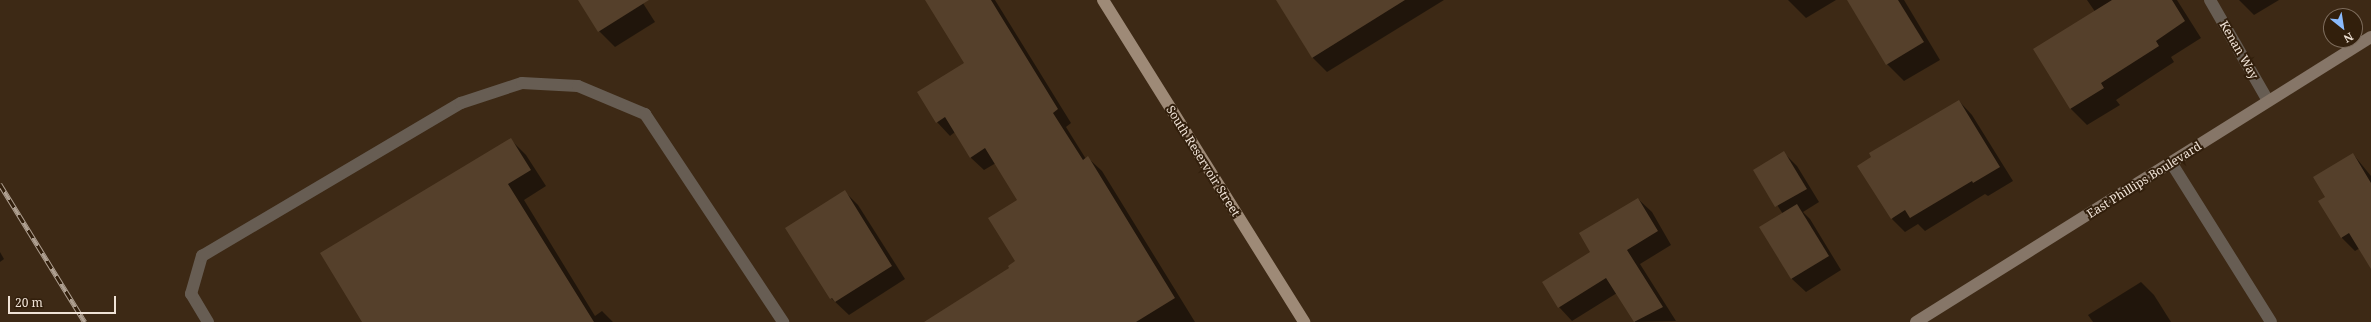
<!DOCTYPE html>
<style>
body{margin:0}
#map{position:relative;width:2371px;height:322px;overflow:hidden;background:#3d2915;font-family:"Noto Serif",serif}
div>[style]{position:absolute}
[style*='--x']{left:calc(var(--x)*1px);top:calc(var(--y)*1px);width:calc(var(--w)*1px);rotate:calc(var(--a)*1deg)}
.shadow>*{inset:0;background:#0007}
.building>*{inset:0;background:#55402b}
.lane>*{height:12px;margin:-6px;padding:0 6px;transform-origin:6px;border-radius:6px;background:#675d53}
.street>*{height:12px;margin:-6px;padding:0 6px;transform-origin:6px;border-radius:6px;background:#675d53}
.secondary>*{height:12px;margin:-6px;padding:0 6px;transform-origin:6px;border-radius:6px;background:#867668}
.primary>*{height:12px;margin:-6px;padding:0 6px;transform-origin:6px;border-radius:6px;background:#9e8a77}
.rail>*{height:4.5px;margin-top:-2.25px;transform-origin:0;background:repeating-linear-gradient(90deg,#321f0c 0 9px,#afa091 0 18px);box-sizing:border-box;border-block:1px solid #afa091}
span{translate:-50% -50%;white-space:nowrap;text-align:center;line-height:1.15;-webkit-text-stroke:4px #321f0c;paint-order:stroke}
.street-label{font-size:12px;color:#efe2d6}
.north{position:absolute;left:2323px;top:8px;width:40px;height:40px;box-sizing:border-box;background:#321f0c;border:1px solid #7e6d5d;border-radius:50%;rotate:150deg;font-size:11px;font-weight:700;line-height:16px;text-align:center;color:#efe2d6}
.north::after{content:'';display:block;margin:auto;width:14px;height:18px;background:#8abafc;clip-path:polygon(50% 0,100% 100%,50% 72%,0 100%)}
.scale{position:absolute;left:8px;top:296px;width:108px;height:18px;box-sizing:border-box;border:2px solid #efe2d6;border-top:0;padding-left:5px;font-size:12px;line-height:14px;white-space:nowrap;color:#efe2d6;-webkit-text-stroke:3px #321f0c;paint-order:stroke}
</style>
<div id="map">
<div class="shadow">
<div style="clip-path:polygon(579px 0,641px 0,655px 22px,615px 47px,599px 31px)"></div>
<div style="clip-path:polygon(926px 0,995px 0,1071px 123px,1066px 127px,1086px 159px,1088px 158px,1102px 171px,1195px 322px,926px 322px,1010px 268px,1016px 262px,1019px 201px,996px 163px,984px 170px,970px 157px,955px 132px,950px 136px,937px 122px,965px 63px)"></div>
<div style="clip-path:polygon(1277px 0,1444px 0,1327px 72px,1312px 57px)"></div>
<div style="clip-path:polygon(1788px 0,1836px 0,1806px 18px)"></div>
<div style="clip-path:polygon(1848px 0,1904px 0,1940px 60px,1904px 81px,1887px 64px)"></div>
<div style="clip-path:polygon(2087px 0,2177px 0,2201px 38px,2171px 57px,2174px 62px,2116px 100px,2120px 105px,2087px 125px,2070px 108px,2096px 13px)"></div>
<div style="clip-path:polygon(2239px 0,2279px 0,2254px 15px)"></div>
<div style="clip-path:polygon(1959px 101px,1972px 115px,2013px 181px,1988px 196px,1985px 194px,1925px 231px,1918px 224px,1905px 232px,1892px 219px)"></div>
<div style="clip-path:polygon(510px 139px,526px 155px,546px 186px,524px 200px,595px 316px,602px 311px,613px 322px,364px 322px)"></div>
<div style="clip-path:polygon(1784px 153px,1797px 166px,1819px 202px,1803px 212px,1810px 219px,1841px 270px,1806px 292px,1792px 279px,1761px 227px,1783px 214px,1754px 170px)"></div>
<div style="clip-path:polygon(2353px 154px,2371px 176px,2371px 267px,2360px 248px,2355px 251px,2342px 238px,2326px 197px)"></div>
<div style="clip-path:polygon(845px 192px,858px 205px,905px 279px,849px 315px,831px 298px)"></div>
<div style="clip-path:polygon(1638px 199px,1652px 212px,1671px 245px,1640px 264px,1676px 321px,1635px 322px,1617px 293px,1572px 321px,1559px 307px,1592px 253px)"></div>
<div style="clip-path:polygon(0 252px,4px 259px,0 262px)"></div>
<div style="clip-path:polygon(2141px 282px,2154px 295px,2171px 322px,2093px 322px,2088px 315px)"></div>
</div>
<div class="building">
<div style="clip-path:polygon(578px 0,649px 0,598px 32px)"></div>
<div style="clip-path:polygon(925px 0,991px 0,1058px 109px,1053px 113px,1083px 160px,1088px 156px,1175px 298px,1136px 322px,924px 322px,1009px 268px,1008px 266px,1015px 261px,988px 218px,1017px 200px,985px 148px,970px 158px,945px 117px,936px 123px,917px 92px,964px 63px)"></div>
<div style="clip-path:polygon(1276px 0,1405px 0,1312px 58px)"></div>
<div style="clip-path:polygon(1847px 0,1898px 0,1924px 42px,1886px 65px)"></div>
<div style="clip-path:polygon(2112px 0,2172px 0,2185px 21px,2156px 41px,2159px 46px,2101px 83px,2104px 88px,2070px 109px,2033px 49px)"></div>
<div style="clip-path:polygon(1959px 100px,2000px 167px,1973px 183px,1972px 181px,1910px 218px,1905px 210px,1891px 219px,1857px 166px,1871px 157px,1869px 153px)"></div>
<div style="clip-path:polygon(511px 138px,531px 170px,508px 184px,594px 322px,362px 322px,320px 253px)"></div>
<div style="clip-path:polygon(1784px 151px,1807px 189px,1775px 207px,1753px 170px)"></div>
<div style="clip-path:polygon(2353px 153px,2371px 183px,2371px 269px,2349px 233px,2341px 238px,2318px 201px,2325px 197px,2313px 177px)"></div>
<div style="clip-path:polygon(845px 190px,892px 266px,835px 302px,832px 298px,830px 299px,785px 228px)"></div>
<div style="clip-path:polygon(1638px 198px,1658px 231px,1627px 250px,1663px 307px,1634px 322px,1606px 278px,1558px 308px,1542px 282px,1590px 252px,1579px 233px)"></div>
<div style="clip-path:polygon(1797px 204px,1829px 256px,1791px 279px,1759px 227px)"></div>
</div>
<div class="lane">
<div style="--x:208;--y:322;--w:33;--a:-121"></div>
<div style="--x:191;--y:294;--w:40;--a:-74"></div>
<div style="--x:202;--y:256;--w:301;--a:-30.6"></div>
<div style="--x:461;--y:103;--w:64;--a:-18.2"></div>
<div style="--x:522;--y:83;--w:56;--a:3.1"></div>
<div style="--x:578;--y:86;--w:73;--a:22.7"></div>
<div style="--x:645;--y:114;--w:250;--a:56.4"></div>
</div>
<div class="street">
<div style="--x:2210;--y:0;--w:116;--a:60.1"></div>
<div style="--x:2172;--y:164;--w:186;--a:57.9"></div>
</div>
<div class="secondary">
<div style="--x:1916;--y:322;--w:537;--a:-32.06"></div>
</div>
<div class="primary">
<div style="--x:1103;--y:0;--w:380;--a:58"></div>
</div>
<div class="rail">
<div style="--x:0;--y:184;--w:162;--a:58.4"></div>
</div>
<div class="street-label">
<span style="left:2239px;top:50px;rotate:60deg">Kenan Way</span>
<span style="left:1203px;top:161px;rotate:58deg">South Reservoir Street</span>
<span style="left:2144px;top:180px;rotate:-32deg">East Phillips Boulevard</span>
</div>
<div class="north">N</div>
<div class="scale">20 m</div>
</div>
